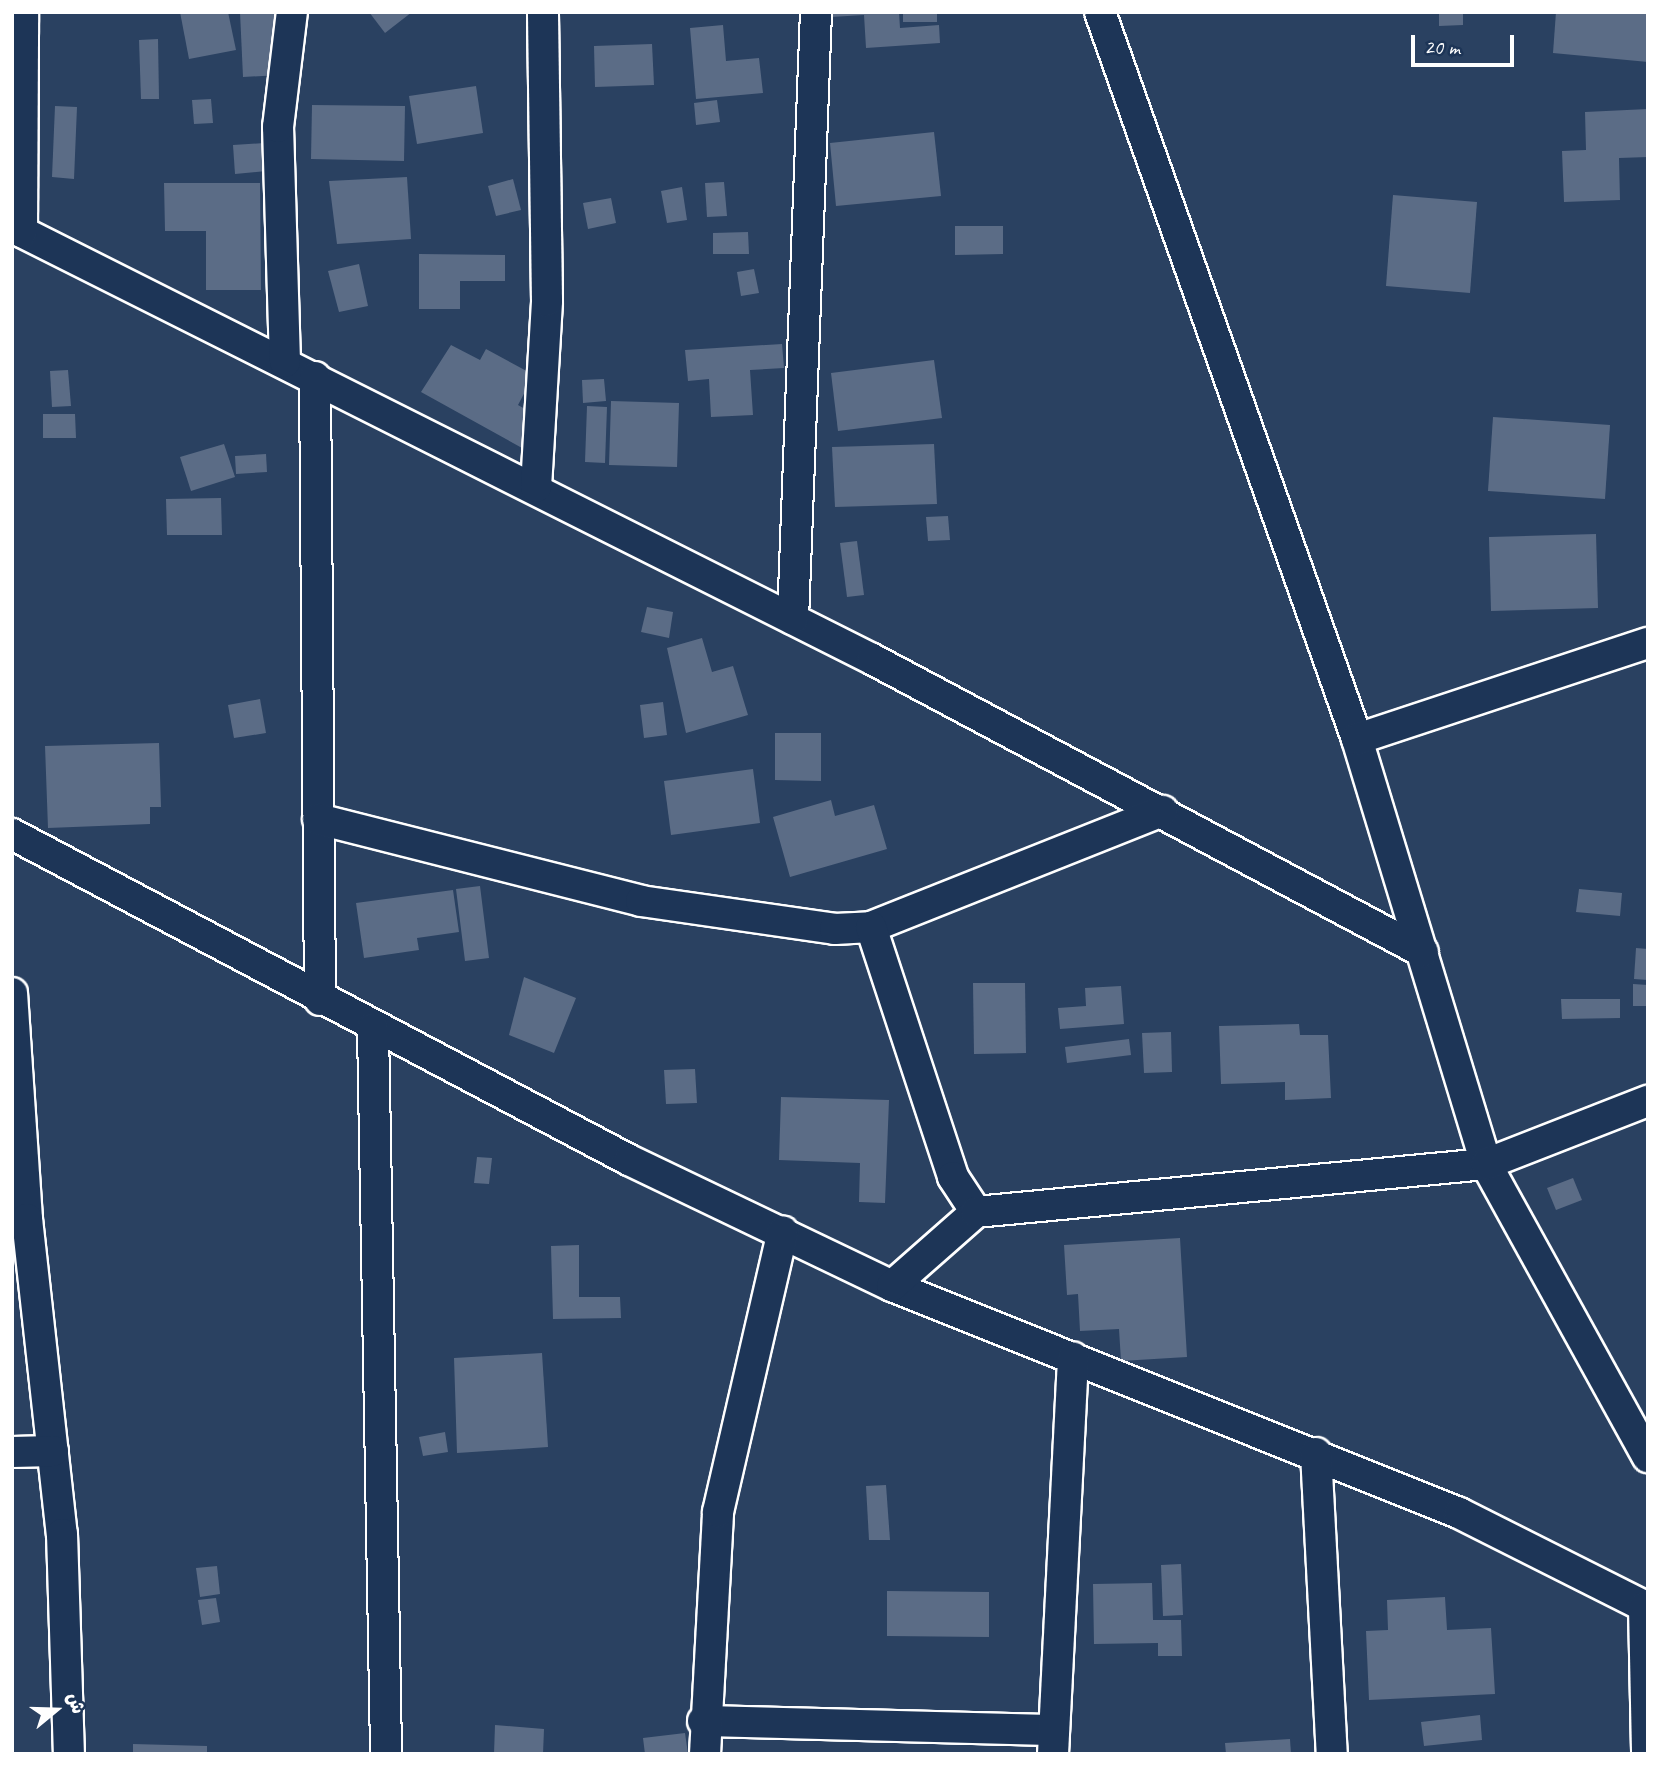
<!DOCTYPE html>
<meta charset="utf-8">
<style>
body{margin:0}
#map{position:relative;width:1660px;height:1766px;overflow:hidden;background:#2a4161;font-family:Caveat,"Playpen Sans Arabic",sans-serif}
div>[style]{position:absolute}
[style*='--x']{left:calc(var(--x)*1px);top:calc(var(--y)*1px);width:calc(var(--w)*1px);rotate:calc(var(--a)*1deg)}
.building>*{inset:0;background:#5b6c86}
.roads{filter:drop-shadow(2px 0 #fff) drop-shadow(-2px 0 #fff) drop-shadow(0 2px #fff) drop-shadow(0 -2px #fff)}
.minor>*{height:30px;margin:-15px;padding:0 15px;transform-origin:15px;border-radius:15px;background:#1d3557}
span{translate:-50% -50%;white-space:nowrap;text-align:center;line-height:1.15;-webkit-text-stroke:5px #1d3557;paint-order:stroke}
.frame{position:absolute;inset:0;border:14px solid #fff;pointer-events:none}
.north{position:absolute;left:21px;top:1675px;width:70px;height:70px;-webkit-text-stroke:5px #1d3557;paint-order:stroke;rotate:71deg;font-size:19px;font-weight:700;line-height:28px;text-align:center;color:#fff}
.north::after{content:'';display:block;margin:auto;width:24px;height:32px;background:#fff;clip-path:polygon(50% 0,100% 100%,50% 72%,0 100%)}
.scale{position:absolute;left:1411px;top:35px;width:103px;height:32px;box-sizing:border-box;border:4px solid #fff;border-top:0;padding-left:9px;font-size:21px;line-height:24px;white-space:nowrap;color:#fff;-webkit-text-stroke:5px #1d3557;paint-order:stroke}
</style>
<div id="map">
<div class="building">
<div style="clip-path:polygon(180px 12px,228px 12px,236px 50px,189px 59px)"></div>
<div style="clip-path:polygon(240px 12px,277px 12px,280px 75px,243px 77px)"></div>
<div style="clip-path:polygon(369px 12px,412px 12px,385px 33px)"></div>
<div style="clip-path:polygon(830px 12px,899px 12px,900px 28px,939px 25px,940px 43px,866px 48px,864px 15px,831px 17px)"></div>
<div style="clip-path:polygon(903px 12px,937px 12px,937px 22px,903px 22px)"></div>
<div style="clip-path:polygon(1439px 12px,1463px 12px,1463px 25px,1439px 26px)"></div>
<div style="clip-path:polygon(1556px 12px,1648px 12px,1648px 62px,1553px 53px)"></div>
<div style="clip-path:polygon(723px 25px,726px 61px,759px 58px,763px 93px,696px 99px,690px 28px)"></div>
<div style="clip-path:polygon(158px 39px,159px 99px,141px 99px,139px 40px)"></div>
<div style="clip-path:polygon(652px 44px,654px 85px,595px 87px,594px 46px)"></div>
<div style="clip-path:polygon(476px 86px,483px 133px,417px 144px,409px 96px)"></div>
<div style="clip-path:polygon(211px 99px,213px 123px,194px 124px,192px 100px)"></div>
<div style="clip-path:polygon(717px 100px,720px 122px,696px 125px,694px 103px)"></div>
<div style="clip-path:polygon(312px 105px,405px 106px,404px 161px,311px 159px)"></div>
<div style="clip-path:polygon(55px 106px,77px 107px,74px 179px,52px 177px)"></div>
<div style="clip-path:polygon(1648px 109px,1648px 157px,1619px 158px,1620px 200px,1564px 202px,1562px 151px,1586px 150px,1585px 112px)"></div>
<div style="clip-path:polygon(934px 132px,941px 196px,836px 206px,830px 143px)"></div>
<div style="clip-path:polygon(264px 143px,266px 171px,235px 174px,233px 145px)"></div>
<div style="clip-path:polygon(407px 177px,411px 239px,337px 244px,329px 181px)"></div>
<div style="clip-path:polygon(513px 179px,521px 210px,496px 216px,488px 186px)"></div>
<div style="clip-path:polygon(724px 182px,727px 216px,707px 217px,705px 183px)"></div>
<div style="clip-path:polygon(164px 183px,260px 183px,261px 290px,206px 290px,206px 231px,165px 231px)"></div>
<div style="clip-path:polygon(682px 187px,687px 220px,667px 223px,661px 191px)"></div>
<div style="clip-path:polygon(1393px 195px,1477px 202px,1470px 293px,1386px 286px)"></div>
<div style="clip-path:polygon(611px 198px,616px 223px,588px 229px,583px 203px)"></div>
<div style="clip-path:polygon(955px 226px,1003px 226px,1003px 254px,955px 255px)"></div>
<div style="clip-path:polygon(748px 232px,749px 254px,713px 254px,713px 233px)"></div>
<div style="clip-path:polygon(419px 254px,505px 255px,505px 281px,460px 281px,460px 309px,419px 309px)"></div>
<div style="clip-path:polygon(359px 264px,368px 306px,339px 312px,328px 271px)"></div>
<div style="clip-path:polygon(754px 269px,759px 293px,741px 296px,737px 272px)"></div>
<div style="clip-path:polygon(782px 344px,784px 368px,750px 370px,753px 415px,711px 417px,709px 379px,688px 381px,685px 350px)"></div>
<div style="clip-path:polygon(451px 345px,480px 360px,486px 349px,534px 375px,518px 405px,539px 417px,522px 448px,421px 392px)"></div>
<div style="clip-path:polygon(934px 360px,942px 418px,838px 431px,831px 373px)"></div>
<div style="clip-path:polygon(68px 370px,71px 406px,52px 407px,50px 371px)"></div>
<div style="clip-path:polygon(604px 379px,606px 401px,583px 403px,582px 380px)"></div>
<div style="clip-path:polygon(611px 401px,679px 403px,677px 467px,609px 465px)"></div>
<div style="clip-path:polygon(587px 406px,607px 407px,605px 463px,585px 462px)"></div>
<div style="clip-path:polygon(43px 414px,75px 414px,76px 438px,43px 438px)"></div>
<div style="clip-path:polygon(1493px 417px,1610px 425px,1605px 499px,1488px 491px)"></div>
<div style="clip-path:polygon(224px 444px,235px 477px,191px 491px,180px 457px)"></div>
<div style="clip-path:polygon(934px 444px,937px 504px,835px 507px,832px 447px)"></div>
<div style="clip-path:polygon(266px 454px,267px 472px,236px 474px,235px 456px)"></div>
<div style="clip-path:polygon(221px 498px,222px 535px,167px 535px,166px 499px)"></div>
<div style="clip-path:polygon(948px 516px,950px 540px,928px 541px,926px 517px)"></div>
<div style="clip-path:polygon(1596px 534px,1598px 608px,1491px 611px,1489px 537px)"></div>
<div style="clip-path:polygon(857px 541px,864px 595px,847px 597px,840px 543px)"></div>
<div style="clip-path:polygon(647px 607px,673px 612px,669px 638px,641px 632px)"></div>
<div style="clip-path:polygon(702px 638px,712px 672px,733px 666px,748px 715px,686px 733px,667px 648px)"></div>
<div style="clip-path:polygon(260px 699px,266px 733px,234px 738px,228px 705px)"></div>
<div style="clip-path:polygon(663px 702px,667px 735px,644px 738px,640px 705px)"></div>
<div style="clip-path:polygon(775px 733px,821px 733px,821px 781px,775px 780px)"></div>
<div style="clip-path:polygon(159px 743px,161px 807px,150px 807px,150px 824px,48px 828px,45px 746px)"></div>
<div style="clip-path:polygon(753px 769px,760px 823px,671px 835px,664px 781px)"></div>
<div style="clip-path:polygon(831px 800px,835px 816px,874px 805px,887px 849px,790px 877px,773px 817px)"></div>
<div style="clip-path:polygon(480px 886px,489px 958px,465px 961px,456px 889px)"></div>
<div style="clip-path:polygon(1579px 889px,1622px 893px,1620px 916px,1576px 912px)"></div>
<div style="clip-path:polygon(453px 890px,459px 932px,417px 938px,419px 950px,364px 958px,356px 903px)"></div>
<div style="clip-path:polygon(1636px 948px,1648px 949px,1648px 980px,1634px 979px)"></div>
<div style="clip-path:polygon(524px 977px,576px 998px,554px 1053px,509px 1035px)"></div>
<div style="clip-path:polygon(973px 983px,1025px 983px,1026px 1053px,974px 1054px)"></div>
<div style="clip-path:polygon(1633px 984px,1648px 985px,1648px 1006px,1633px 1006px)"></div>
<div style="clip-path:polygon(1121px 986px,1124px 1024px,1060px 1029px,1058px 1008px,1086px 1006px,1085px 988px)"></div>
<div style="clip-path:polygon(1561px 999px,1620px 999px,1620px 1018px,1562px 1019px)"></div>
<div style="clip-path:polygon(1299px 1024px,1300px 1035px,1328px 1035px,1331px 1098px,1285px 1100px,1285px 1082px,1221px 1084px,1219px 1026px)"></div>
<div style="clip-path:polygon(1171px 1032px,1172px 1072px,1144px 1073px,1142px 1033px)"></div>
<div style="clip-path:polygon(1129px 1039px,1131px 1055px,1067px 1063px,1065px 1047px)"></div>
<div style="clip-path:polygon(695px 1069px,697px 1103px,666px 1104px,664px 1070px)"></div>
<div style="clip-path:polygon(781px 1097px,889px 1100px,885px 1203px,859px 1202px,860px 1163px,779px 1160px)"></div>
<div style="clip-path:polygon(477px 1157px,492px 1158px,489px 1184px,474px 1183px)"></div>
<div style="clip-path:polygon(1573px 1178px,1582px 1200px,1556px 1210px,1547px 1188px)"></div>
<div style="clip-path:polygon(1180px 1238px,1187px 1357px,1121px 1361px,1119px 1329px,1080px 1331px,1078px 1294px,1067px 1295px,1064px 1245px)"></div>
<div style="clip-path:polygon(579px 1245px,579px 1297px,620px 1297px,621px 1318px,553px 1319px,551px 1246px)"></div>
<div style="clip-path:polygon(542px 1353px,548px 1447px,457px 1453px,454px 1358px)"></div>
<div style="clip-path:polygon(445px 1432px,448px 1452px,423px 1456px,419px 1437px)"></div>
<div style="clip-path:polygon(886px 1485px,890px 1540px,869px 1540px,866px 1486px)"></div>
<div style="clip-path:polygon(1181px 1564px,1183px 1615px,1163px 1616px,1161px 1565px)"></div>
<div style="clip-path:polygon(217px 1566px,220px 1594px,200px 1597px,196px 1568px)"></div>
<div style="clip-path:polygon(1152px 1583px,1153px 1620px,1181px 1620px,1182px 1656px,1158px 1656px,1158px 1643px,1094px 1644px,1093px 1584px)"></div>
<div style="clip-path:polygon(887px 1591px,989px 1592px,989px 1637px,887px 1636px)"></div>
<div style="clip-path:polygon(1445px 1597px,1447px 1630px,1491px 1628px,1495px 1694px,1369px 1700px,1366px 1631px,1388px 1630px,1387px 1600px)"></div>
<div style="clip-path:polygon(216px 1598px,220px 1622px,202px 1625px,198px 1600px)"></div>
<div style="clip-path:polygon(1480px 1715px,1482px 1740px,1424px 1746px,1421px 1722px)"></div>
<div style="clip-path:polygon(495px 1725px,544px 1729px,543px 1754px,494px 1754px)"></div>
<div style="clip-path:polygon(685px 1733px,688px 1754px,645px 1754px,643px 1738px)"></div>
<div style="clip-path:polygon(1290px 1739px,1291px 1754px,1226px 1754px,1225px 1743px)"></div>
<div style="clip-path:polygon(133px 1744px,207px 1746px,207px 1754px,133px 1754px)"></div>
</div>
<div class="roads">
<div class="minor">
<div style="--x:1100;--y:12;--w:771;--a:70.53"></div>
<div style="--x:1357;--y:739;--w:444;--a:73.1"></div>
<div style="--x:1486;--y:1164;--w:335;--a:61.1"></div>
<div style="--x:12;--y:227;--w:962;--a:26.67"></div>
<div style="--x:872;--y:659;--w:624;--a:28"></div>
<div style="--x:22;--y:232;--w:220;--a:-89.7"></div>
<div style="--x:285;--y:362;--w:235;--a:-91.7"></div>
<div style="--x:278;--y:127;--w:116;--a:-83.1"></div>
<div style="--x:315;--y:377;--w:623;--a:89.54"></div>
<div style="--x:536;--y:487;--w:186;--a:-86.6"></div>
<div style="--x:547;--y:301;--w:289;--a:-90.8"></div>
<div style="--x:793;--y:619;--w:607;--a:-87.83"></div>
<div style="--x:1357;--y:739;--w:306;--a:-18.3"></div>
<div style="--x:318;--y:819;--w:333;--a:14.2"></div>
<div style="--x:641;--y:901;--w:196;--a:8.2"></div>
<div style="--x:835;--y:929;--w:36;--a:-3"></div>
<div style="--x:871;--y:927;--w:314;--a:-21.7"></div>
<div style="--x:12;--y:834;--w:698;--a:27.85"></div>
<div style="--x:629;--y:1160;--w:292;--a:25.6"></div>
<div style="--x:892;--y:1286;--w:611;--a:21.82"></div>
<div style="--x:1459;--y:1513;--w:212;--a:26.7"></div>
<div style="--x:871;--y:927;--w:263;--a:71.8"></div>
<div style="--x:953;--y:1177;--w:42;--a:56.7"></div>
<div style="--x:12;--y:993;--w:226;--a:86.2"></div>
<div style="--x:27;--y:1219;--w:317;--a:83.7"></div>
<div style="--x:62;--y:1534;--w:220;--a:88.2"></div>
<div style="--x:373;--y:1028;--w:726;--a:88.97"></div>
<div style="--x:892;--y:1286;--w:112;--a:-41.4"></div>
<div style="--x:976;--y:1212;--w:512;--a:-5.38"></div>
<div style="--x:1486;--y:1164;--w:174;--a:-21.3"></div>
<div style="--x:12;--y:1452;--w:41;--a:-1.4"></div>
<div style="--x:1316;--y:1453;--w:301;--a:87"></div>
<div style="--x:1644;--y:1607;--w:147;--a:88.8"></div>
<div style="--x:703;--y:1721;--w:350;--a:1.5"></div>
<div style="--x:705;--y:1754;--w:242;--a:-86.9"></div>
<div style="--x:718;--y:1512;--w:288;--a:-77"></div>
<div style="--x:1053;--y:1754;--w:397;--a:-87.1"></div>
</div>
</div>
<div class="frame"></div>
<div class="north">ش</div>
<div class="scale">20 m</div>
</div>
